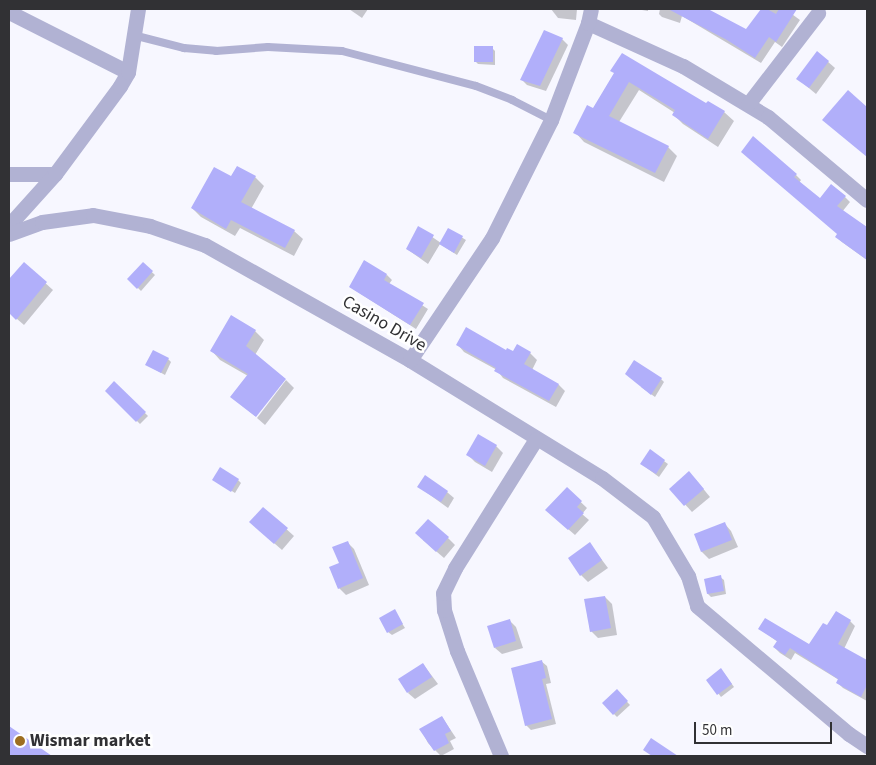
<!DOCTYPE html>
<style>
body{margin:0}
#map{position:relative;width:876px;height:765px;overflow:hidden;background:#f7f7ff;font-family:"Source Sans 3",sans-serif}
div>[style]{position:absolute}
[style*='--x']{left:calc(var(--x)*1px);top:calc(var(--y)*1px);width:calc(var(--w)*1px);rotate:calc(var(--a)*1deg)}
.shadow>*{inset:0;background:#0003}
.building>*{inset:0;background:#b1affa}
.service>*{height:8px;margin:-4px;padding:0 4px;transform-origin:4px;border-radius:4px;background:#b1b2d3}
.minor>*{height:15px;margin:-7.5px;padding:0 7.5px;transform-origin:7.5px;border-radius:7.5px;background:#b1b2d3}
.dots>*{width:14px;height:14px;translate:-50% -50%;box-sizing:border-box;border:2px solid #fff;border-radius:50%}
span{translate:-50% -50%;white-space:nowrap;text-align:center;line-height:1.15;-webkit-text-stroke:5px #fff;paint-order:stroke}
.street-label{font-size:18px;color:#313134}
.poi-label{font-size:18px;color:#313134;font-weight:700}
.left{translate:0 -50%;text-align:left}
.frame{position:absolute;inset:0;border:10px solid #313134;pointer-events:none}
.scale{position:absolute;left:694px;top:722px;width:138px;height:22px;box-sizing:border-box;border:2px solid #313134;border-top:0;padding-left:6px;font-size:15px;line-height:18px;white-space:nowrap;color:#313134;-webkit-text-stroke:4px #fff;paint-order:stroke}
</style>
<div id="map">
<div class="shadow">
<div style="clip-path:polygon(349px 9px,368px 9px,362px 18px)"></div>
<div style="clip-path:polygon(551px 9px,577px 9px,576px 20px,558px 18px)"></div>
<div style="clip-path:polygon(636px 9px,648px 9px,648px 11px)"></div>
<div style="clip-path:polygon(660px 9px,706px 9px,748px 31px,762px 9px,785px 9px,800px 20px,782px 47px,775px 42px,761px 63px,682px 16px,680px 23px,662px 17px,659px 14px)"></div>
<div style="clip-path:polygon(562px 39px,568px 45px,546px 91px,527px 85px,521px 79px)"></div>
<div style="clip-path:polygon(492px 48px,495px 51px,495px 65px,478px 64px,475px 61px)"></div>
<div style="clip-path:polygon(818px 53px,835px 68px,816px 94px,798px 79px)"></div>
<div style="clip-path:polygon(615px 74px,724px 112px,734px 121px,718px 147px,683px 124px,674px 115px,675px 113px,639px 90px,619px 122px,668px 147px,677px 156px,664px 182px,584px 142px,575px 132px,593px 109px)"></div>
<div style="clip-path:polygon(748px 157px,796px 175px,801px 180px,799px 183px,820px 200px,845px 197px,850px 202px,842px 212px,867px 230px,867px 260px,842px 242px,837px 237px,839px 234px)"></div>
<div style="clip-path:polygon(238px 168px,255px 177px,264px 186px,251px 209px,294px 231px,303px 239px,294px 256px,240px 228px,235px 236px,201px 217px,192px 208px,232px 178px)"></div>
<div style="clip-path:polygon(419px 228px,441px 243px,448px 229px,466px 240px,457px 255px,440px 244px,428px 264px,407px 249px)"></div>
<div style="clip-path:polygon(24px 264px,53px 290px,24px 325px,9px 312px,9px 280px)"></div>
<div style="clip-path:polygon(143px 264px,155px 275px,141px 291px,129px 279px)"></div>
<div style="clip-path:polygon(387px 275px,392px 280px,389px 284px,428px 309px,416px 329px,350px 287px)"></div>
<div style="clip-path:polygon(255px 331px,264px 340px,255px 355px,285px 379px,255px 416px,232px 397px,248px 376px,220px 360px,212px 351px)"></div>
<div style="clip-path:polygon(458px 345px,513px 353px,530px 353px,537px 360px,532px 370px,559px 385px,565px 391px,556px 407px,503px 378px,497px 370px,464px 352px)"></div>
<div style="clip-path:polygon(168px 359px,171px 362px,165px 375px,147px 365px)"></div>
<div style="clip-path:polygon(661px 379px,664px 382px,655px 397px,641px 387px)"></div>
<div style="clip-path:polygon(286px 380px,294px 388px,265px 425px,257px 418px)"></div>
<div style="clip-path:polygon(114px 383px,148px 416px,140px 424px,107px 391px)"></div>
<div style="clip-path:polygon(496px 446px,503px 453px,492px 472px,475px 462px,468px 455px)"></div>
<div style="clip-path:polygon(650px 451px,668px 464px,659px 477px,644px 466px)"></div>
<div style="clip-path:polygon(215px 480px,238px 480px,241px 483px,235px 493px)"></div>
<div style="clip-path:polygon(696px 480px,710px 497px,692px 512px,671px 489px)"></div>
<div style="clip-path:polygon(419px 487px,447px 492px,454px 498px,448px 508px)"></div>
<div style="clip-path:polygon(567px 489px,587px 508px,582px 514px,589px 520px,575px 535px,553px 516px)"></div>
<div style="clip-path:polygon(263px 508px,294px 536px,282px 550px,258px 529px)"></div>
<div style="clip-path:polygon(725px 524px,731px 531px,738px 547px,709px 559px,702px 552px,696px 535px)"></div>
<div style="clip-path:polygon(448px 538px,455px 545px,444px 558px,423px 540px)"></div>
<div style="clip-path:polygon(347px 542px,354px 549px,369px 585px,346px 595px,339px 588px,340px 564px)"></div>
<div style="clip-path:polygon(590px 544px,608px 568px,588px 582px,581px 575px)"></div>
<div style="clip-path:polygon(720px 577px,724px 580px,726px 594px,711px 597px,708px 594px,706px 580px)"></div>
<div style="clip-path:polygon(605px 597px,612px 604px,617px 635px,598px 638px,591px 631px)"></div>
<div style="clip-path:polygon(394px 611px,405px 628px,392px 635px,388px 632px)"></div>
<div style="clip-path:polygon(509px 620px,516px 627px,523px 648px,502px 654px,495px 648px)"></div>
<div style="clip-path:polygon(850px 621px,855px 626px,844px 649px,867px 661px,867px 701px,843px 688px,838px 683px,839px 680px,795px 653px,791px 660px,780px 653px,774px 647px,778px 642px,760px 629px,810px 646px,827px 627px)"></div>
<div style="clip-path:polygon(541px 661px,547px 666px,551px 683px,546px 684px,556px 724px,531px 730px,526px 725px)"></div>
<div style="clip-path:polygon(423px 664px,438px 684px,415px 699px,408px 693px)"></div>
<div style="clip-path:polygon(724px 673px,734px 687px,721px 697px,708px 680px)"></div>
<div style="clip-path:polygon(617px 691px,630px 705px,617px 717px,603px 703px)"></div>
<div style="clip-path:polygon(442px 717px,456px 738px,450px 741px,454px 749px,441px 756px,428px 743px,421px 729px)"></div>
<div style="clip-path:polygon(9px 727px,50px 756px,9px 756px)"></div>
</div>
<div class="building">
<div style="clip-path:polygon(668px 9px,708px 9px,746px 29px,761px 9px,767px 9px,776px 14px,779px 9px,797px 9px,776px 42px,769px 37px,755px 58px,727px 40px)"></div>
<div style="clip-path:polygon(544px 30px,563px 38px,540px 86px,520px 80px)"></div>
<div style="clip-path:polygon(474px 46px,493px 46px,493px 62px,474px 62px)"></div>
<div style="clip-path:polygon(817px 51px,829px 61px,809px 88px,796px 79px)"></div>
<div style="clip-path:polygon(622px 53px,706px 103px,708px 101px,725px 111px,708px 139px,672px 115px,675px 110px,629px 82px,609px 116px,669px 146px,655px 173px,573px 133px,587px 105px,593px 108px,614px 73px,610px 71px)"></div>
<div style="clip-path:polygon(848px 90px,867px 107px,867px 157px,822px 120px)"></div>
<div style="clip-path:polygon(753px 136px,797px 174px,794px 177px,820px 198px,831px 184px,846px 196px,837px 206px,867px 227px,867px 260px,835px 237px,837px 234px,741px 152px)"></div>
<div style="clip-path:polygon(237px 166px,256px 176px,241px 202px,295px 230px,285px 248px,231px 220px,226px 229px,191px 208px,214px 167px,231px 176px)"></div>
<div style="clip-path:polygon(418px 226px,434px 235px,421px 258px,406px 249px)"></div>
<div style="clip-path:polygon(448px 228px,463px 236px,454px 253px,439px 244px)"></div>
<div style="clip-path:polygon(364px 260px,387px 274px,384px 280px,424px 303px,410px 325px,349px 287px)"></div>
<div style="clip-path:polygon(24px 262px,47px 282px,16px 320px,9px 313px,9px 279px)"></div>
<div style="clip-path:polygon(143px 262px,153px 271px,137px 289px,127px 279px)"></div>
<div style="clip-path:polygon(231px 315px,256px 330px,246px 346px,286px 379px,256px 417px,230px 397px,248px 374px,210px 351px)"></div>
<div style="clip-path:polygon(466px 327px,506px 350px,507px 348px,513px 351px,517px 344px,531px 352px,524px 364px,559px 384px,549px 401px,494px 371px,496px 368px,456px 345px)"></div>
<div style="clip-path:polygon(153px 350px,169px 358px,161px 373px,145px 365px)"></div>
<div style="clip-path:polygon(634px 360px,662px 378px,651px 395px,625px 374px)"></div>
<div style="clip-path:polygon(114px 381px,146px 412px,136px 422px,105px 391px)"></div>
<div style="clip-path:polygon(478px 434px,497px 445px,485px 466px,466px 455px)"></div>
<div style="clip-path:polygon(650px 449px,665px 460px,656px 474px,640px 464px)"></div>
<div style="clip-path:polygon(220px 467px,239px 479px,231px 492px,212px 480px)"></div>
<div style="clip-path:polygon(689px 471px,704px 489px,684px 506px,669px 489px)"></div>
<div style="clip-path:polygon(425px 475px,448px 491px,441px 502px,417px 487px)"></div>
<div style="clip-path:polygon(567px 487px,582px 501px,577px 507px,584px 513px,568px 530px,545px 510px)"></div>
<div style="clip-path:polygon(263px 507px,288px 528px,274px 544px,249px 522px)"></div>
<div style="clip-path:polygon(428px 519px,449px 537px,436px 552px,415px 533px)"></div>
<div style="clip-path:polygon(725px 522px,732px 540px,701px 552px,694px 534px)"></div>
<div style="clip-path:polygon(348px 541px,363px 578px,338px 589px,329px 567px,339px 563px,332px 547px)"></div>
<div style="clip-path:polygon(590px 542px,602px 560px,580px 576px,568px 558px)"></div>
<div style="clip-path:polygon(721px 575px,724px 591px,707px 594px,704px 579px)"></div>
<div style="clip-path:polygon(605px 596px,611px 628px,590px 632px,584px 599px)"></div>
<div style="clip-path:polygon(395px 609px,403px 624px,387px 633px,379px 618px)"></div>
<div style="clip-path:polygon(836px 611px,851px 620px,838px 644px,867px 660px,867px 685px,861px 697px,836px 683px,838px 679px,790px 648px,785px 655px,773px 647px,777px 641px,758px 629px,765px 618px,809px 644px,823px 623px,827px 625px)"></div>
<div style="clip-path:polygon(510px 619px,516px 641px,494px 648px,487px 626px)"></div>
<div style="clip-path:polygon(542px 660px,546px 678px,542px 679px,552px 719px,525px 726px,511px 668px)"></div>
<div style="clip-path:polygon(423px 663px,432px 677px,407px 693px,398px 679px)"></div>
<div style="clip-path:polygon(721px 668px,732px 684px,717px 695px,706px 680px)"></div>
<div style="clip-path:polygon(617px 689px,628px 701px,613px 715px,602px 703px)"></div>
<div style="clip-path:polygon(442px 716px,451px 731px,445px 734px,449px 743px,434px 751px,419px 729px)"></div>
<div style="clip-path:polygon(9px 726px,52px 756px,9px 756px)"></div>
<div style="clip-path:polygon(651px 738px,678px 756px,652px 756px,643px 750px)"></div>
</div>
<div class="service">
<div style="--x:133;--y:35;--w:53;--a:14.3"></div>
<div style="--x:184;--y:48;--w:32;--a:5"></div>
<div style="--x:216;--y:51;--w:52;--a:-4.4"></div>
<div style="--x:268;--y:47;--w:74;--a:3.1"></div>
<div style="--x:342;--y:51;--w:138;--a:14.6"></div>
<div style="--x:476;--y:86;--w:39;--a:21"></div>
<div style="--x:512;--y:100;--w:44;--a:27.1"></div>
</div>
<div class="minor">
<div style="--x:9;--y:12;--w:133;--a:26.8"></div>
<div style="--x:588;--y:23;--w:104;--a:24.4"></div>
<div style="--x:683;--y:66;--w:99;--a:31"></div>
<div style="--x:768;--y:117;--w:129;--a:40"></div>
<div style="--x:748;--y:104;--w:115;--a:-52.4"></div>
<div style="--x:9;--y:174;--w:46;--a:0"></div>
<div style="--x:9;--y:225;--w:69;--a:-48"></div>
<div style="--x:55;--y:174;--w:109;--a:-53.5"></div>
<div style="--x:120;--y:86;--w:16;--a:-60"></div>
<div style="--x:128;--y:72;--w:64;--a:-81"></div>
<div style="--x:9;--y:234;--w:35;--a:-20"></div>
<div style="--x:42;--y:222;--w:51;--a:-7.8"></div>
<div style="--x:93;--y:215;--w:58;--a:10.9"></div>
<div style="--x:150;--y:226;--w:58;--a:19.1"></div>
<div style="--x:205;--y:245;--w:235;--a:29.3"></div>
<div style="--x:410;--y:360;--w:225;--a:31.6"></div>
<div style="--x:602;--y:478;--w:64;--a:37.4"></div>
<div style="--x:653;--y:517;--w:69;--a:59.3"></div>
<div style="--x:688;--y:576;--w:31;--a:73"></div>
<div style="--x:697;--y:606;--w:199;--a:40.1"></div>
<div style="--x:849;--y:734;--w:22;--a:34"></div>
<div style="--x:410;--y:360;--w:147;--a:-56.1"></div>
<div style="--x:492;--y:238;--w:132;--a:-63.4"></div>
<div style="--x:551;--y:120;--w:104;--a:-69.1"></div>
<div style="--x:588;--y:23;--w:14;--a:-78"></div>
<div style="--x:501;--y:756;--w:114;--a:-112.7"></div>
<div style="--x:457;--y:651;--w:43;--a:-107.6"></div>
<div style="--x:444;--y:610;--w:17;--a:-93"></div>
<div style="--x:443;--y:593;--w:28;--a:-64"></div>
<div style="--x:455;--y:568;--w:152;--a:-57.9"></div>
</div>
<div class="dots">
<div style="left:20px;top:741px;background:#9d6e21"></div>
</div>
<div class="street-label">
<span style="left:384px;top:324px;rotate:30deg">Casino Drive</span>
</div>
<div class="poi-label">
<span class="left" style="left:30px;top:741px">Wismar market</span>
</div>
<div class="frame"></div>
<div class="scale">50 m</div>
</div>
